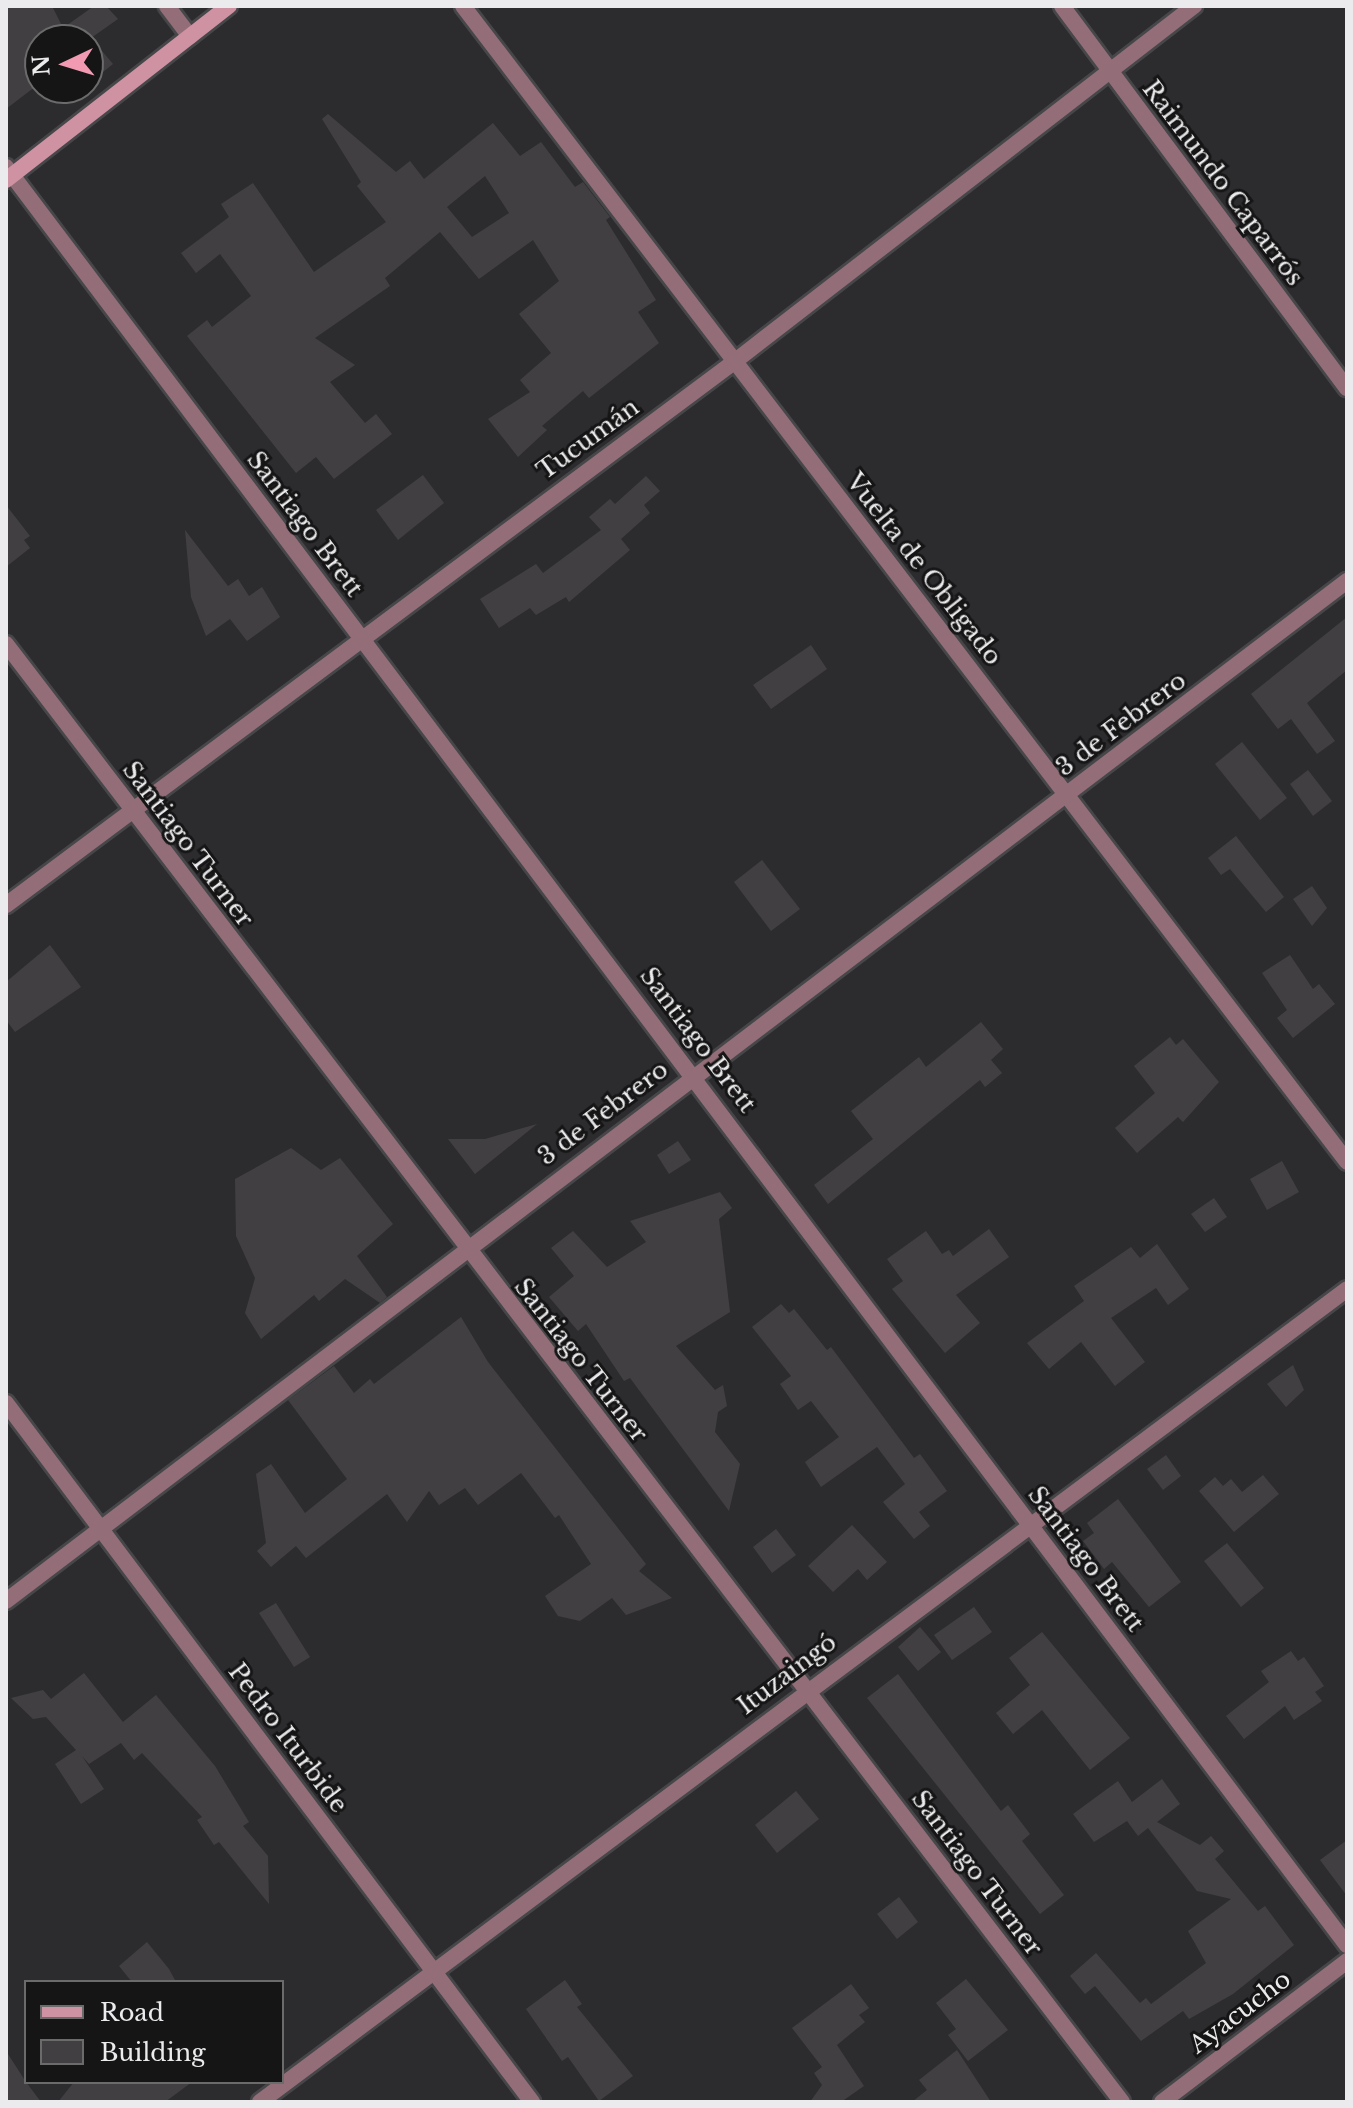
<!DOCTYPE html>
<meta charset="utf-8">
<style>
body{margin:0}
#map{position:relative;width:1353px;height:2108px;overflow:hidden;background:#2c2c2f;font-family:"Libre Baskerville",serif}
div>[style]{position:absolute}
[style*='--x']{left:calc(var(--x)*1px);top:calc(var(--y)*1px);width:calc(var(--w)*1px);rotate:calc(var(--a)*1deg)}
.building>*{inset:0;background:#423f42}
.roads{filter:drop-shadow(2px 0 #47474a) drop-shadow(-2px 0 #47474a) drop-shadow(0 2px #47474a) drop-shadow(0 -2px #47474a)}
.street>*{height:16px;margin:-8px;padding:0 8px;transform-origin:8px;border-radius:8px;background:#936e78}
.secondary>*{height:16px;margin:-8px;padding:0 8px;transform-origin:8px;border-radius:8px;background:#ce92a3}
span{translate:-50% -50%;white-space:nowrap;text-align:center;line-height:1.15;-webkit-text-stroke:6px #151516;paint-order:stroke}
.street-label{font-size:24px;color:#ebebed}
.frame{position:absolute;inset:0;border:8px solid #ebebed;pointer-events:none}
.legend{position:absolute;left:24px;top:1980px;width:260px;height:104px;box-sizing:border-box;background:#151516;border:2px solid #6b6b6c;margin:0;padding:10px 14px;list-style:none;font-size:24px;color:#ebebed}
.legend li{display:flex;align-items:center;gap:16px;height:40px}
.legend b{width:40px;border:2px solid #6b6b6c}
.north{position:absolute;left:24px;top:24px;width:80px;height:80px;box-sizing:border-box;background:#151516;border:2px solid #6b6b6c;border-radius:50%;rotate:266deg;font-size:22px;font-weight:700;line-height:32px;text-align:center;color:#ebebed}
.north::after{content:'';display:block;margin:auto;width:28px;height:36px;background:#f19ab1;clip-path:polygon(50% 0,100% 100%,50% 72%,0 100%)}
</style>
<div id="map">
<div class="building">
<div style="clip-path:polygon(6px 6px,52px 6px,63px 28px,94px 6px,106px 6px,118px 19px,91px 38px,113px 64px,88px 84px,88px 40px,40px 40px,40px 83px,6px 109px)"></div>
<div style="clip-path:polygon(evenodd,328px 114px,396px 172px,410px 161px,424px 179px,493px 123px,520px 156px,541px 142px,575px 187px,583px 182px,610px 217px,606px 220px,656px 300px,638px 312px,659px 343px,589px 398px,583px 391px,542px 426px,547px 430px,518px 457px,488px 419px,530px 392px,520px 380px,551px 353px,519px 314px,559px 281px,533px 240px,479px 279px,440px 232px,385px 278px,390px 286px,315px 338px,355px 365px,330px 382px,365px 423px,376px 414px,392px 434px,334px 479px,316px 457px,296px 473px,187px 336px,207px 320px,212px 327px,251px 296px,220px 254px,196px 273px,181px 253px,229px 217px,221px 204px,253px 183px,314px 272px,386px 222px,357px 186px,361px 182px,322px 119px,328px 114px,485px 176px,509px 213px,472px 237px,447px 207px,485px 176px)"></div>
<div style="clip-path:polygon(423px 475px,444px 503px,398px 540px,376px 510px)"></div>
<div style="clip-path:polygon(646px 476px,660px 491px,644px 505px,650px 513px,621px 539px,630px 550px,569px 602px,566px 597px,536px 615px,530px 608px,499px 628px,480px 599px,536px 564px,543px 573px,601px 530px,589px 517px,610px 499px,615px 504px)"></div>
<div style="clip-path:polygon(6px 505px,30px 536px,24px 540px,30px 548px,6px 567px)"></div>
<div style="clip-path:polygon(185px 530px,228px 586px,238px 579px,249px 596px,262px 587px,280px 617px,247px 641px,230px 619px,206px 636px,191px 597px)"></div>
<div style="clip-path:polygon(1347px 617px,1347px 670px,1307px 703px,1335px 741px,1317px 754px,1291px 719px,1278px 729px,1251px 694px)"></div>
<div style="clip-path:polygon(811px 645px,827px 669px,771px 709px,753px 685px)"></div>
<div style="clip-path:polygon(1242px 742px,1287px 798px,1260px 820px,1215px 764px)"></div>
<div style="clip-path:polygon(1308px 770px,1332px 801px,1313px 816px,1290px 784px)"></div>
<div style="clip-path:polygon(1236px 836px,1284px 897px,1266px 912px,1230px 869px,1221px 875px,1208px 858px)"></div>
<div style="clip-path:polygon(762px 860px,800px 909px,771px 931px,734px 882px)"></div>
<div style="clip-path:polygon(1312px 886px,1327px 908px,1312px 926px,1293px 899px)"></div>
<div style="clip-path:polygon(50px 945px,81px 987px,15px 1032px,6px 1020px,6px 982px)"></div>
<div style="clip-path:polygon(1290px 955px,1313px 989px,1319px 984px,1335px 1004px,1293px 1038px,1277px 1018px,1287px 1010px,1262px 973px)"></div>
<div style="clip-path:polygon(981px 1022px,1003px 1049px,991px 1060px,1002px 1073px,985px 1087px,980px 1080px,828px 1204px,814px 1185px,873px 1139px,851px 1111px,919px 1057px,926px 1067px)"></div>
<div style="clip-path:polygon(1170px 1037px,1176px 1045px,1183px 1039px,1219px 1082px,1183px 1122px,1178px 1117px,1137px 1153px,1115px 1128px,1155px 1093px,1134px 1066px)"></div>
<div style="clip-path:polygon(537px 1124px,475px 1174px,448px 1139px,485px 1139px)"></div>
<div style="clip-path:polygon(678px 1141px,691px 1160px,669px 1174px,657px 1155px)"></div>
<div style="clip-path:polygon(291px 1148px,321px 1170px,340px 1158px,393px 1224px,357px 1256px,387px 1297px,380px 1303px,345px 1279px,319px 1301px,314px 1295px,261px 1339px,245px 1313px,255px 1278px,236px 1236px,235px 1179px)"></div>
<div style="clip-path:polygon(1282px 1161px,1299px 1192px,1267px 1210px,1250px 1179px)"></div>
<div style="clip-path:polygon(720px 1192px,732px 1208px,719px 1219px,730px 1312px,676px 1346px,715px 1390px,723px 1385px,727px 1406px,718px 1412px,715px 1432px,740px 1464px,729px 1511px,630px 1378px,624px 1381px,586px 1324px,578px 1331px,549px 1297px,574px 1276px,551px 1248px,573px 1231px,607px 1267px,646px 1242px,630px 1221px)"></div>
<div style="clip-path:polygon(1214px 1198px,1227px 1217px,1205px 1232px,1191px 1214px)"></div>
<div style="clip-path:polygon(989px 1229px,1009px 1257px,956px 1295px,980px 1323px,945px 1353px,892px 1289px,903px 1281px,887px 1259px,926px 1231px,942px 1254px,949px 1250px,953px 1256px)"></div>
<div style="clip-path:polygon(1157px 1244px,1189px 1289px,1168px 1305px,1156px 1288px,1111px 1318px,1145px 1362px,1115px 1386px,1081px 1342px,1049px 1369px,1027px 1343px,1084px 1301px,1074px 1286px,1131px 1247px,1140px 1258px)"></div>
<div style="clip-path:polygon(781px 1304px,789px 1313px,794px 1309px,827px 1350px,831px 1347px,914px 1458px,920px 1454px,947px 1491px,919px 1512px,930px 1526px,914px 1539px,883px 1502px,905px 1484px,877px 1447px,821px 1487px,805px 1462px,839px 1437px,811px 1401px,798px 1410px,780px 1384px,791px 1376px,752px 1327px)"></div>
<div style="clip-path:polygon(461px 1317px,488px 1362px,646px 1564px,639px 1571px,672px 1598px,626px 1615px,612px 1598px,580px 1621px,558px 1616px,545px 1596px,591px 1564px,559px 1515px,555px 1518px,521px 1473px,478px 1505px,465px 1488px,439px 1505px,429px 1491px,407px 1522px,387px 1494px,306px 1558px,296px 1546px,271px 1567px,257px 1551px,266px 1543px,256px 1474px,271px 1464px,305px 1513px,347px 1479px,288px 1400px,334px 1366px,354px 1393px,370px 1379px,374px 1384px)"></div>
<div style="clip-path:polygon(1293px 1365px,1304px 1390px,1286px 1407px,1267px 1384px)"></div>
<div style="clip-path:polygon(1166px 1455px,1181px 1476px,1163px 1490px,1147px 1469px)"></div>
<div style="clip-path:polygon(1263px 1475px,1279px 1494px,1234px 1532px,1199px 1491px,1215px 1477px,1223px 1486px,1231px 1479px,1242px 1492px)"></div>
<div style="clip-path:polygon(1118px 1499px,1181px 1582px,1149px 1607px,1112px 1562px,1104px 1569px,1083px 1541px,1094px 1533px,1087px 1523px)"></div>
<div style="clip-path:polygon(852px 1525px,887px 1562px,867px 1580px,858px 1569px,833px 1592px,808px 1566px)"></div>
<div style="clip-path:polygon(776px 1529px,796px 1555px,772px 1573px,753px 1547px)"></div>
<div style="clip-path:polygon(1227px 1543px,1264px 1588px,1241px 1607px,1204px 1561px)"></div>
<div style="clip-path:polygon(276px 1603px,310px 1657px,294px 1667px,259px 1613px)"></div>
<div style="clip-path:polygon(974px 1607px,992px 1632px,952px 1660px,934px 1635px)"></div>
<div style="clip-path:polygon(920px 1627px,941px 1652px,918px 1671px,898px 1647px)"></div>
<div style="clip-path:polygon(1042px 1632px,1130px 1738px,1090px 1770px,1042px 1710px,1013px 1734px,996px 1713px,1030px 1685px,1009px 1658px)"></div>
<div style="clip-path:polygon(1291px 1651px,1298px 1661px,1304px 1657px,1324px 1686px,1315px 1692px,1322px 1701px,1294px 1720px,1285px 1706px,1244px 1739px,1226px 1716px,1269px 1682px,1261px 1671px)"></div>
<div style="clip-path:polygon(84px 1673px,123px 1722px,156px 1695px,215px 1766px,249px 1822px,243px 1826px,268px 1856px,269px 1904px,219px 1842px,214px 1845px,197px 1820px,202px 1817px,142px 1753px,134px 1760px,121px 1743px,89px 1764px,82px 1756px,104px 1789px,81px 1804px,55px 1764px,76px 1750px,46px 1717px,33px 1719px,11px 1698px,43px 1690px,51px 1699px)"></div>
<div style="clip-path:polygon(898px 1674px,1001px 1811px,1008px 1805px,1030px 1834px,1022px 1841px,1064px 1895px,1040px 1914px,867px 1698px)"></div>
<div style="clip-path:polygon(1162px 1779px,1180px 1804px,1157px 1822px,1200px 1845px,1211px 1836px,1224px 1851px,1215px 1859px,1258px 1911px,1265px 1906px,1294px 1945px,1233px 1994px,1189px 2019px,1183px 2011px,1141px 2041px,1095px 1986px,1085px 1994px,1070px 1976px,1096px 1953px,1140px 2003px,1146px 1998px,1151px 2004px,1206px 1963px,1188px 1931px,1231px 1899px,1197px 1891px,1148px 1828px,1138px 1836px,1127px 1821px,1094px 1842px,1073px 1814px,1118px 1781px,1132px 1802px)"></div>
<div style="clip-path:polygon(796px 1791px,819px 1819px,777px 1853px,755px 1825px)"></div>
<div style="clip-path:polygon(1347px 1840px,1347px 1896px,1320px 1860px)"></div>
<div style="clip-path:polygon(899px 1897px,918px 1922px,897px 1939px,877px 1914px)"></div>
<div style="clip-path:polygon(147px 1942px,169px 1969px,176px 1982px,132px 1982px,119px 1966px)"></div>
<div style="clip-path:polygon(966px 1979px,1008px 2030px,968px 2061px,948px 2035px,956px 2029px,936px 2003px)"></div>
<div style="clip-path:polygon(565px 1980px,582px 2004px,577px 2007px,633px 2076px,599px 2101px,568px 2057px,562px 2061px,526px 2009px)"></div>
<div style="clip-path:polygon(851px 1984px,869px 2008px,859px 2015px,865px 2022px,837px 2045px,864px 2086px,841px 2102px,810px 2102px,822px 2085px,814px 2073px,822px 2067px,792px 2028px)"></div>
<div style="clip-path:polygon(957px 2050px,991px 2102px,912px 2102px,927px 2090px,919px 2080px)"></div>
<div style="clip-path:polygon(6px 2051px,26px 2082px,41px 2102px,6px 2102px)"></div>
<div style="clip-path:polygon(74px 2082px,192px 2082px,165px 2102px,58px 2102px)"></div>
</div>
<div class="roads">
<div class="street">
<div style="--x:167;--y:6;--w:38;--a:53"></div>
<div style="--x:463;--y:6;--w:1455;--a:52.59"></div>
<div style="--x:1062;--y:6;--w:477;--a:53.3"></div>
<div style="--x:6;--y:167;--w:2227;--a:52.98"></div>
<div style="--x:6;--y:644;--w:1836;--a:52.57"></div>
<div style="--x:6;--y:905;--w:908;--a:-36.72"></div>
<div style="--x:734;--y:362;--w:582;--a:-37.74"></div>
<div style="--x:6;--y:1403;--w:875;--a:53.04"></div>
<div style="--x:6;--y:1601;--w:1685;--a:-37.26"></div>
<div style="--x:260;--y:2102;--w:1357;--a:-36.79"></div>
<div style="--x:1162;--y:2102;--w:233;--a:-37.3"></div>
</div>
<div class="secondary">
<div style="--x:6;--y:180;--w:283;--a:-38"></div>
</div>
</div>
<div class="street-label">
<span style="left:1223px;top:183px;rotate:53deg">Raimundo Caparrós</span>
<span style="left:588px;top:439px;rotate:-36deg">Tucumán</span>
<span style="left:305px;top:524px;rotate:53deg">Santiago Brett</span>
<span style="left:924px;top:569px;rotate:52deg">Vuelta de Obligado</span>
<span style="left:1121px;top:724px;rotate:-37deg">3 de Febrero</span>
<span style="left:188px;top:844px;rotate:53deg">Santiago Turner</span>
<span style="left:698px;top:1040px;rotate:53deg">Santiago Brett</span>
<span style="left:603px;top:1113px;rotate:-37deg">3 de Febrero</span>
<span style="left:581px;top:1360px;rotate:52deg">Santiago Turner</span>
<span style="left:1086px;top:1559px;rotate:53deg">Santiago Brett</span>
<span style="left:787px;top:1674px;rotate:-37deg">Ituzaingó</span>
<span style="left:288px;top:1738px;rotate:53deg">Pedro Iturbide</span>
<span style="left:977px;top:1873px;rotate:53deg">Santiago Turner</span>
<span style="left:1240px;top:2012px;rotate:-37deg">Ayacucho</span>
</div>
<div class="frame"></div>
<ul class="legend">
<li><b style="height:10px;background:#ce92a3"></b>Road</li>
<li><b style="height:22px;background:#423f42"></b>Building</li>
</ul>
<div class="north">N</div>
</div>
